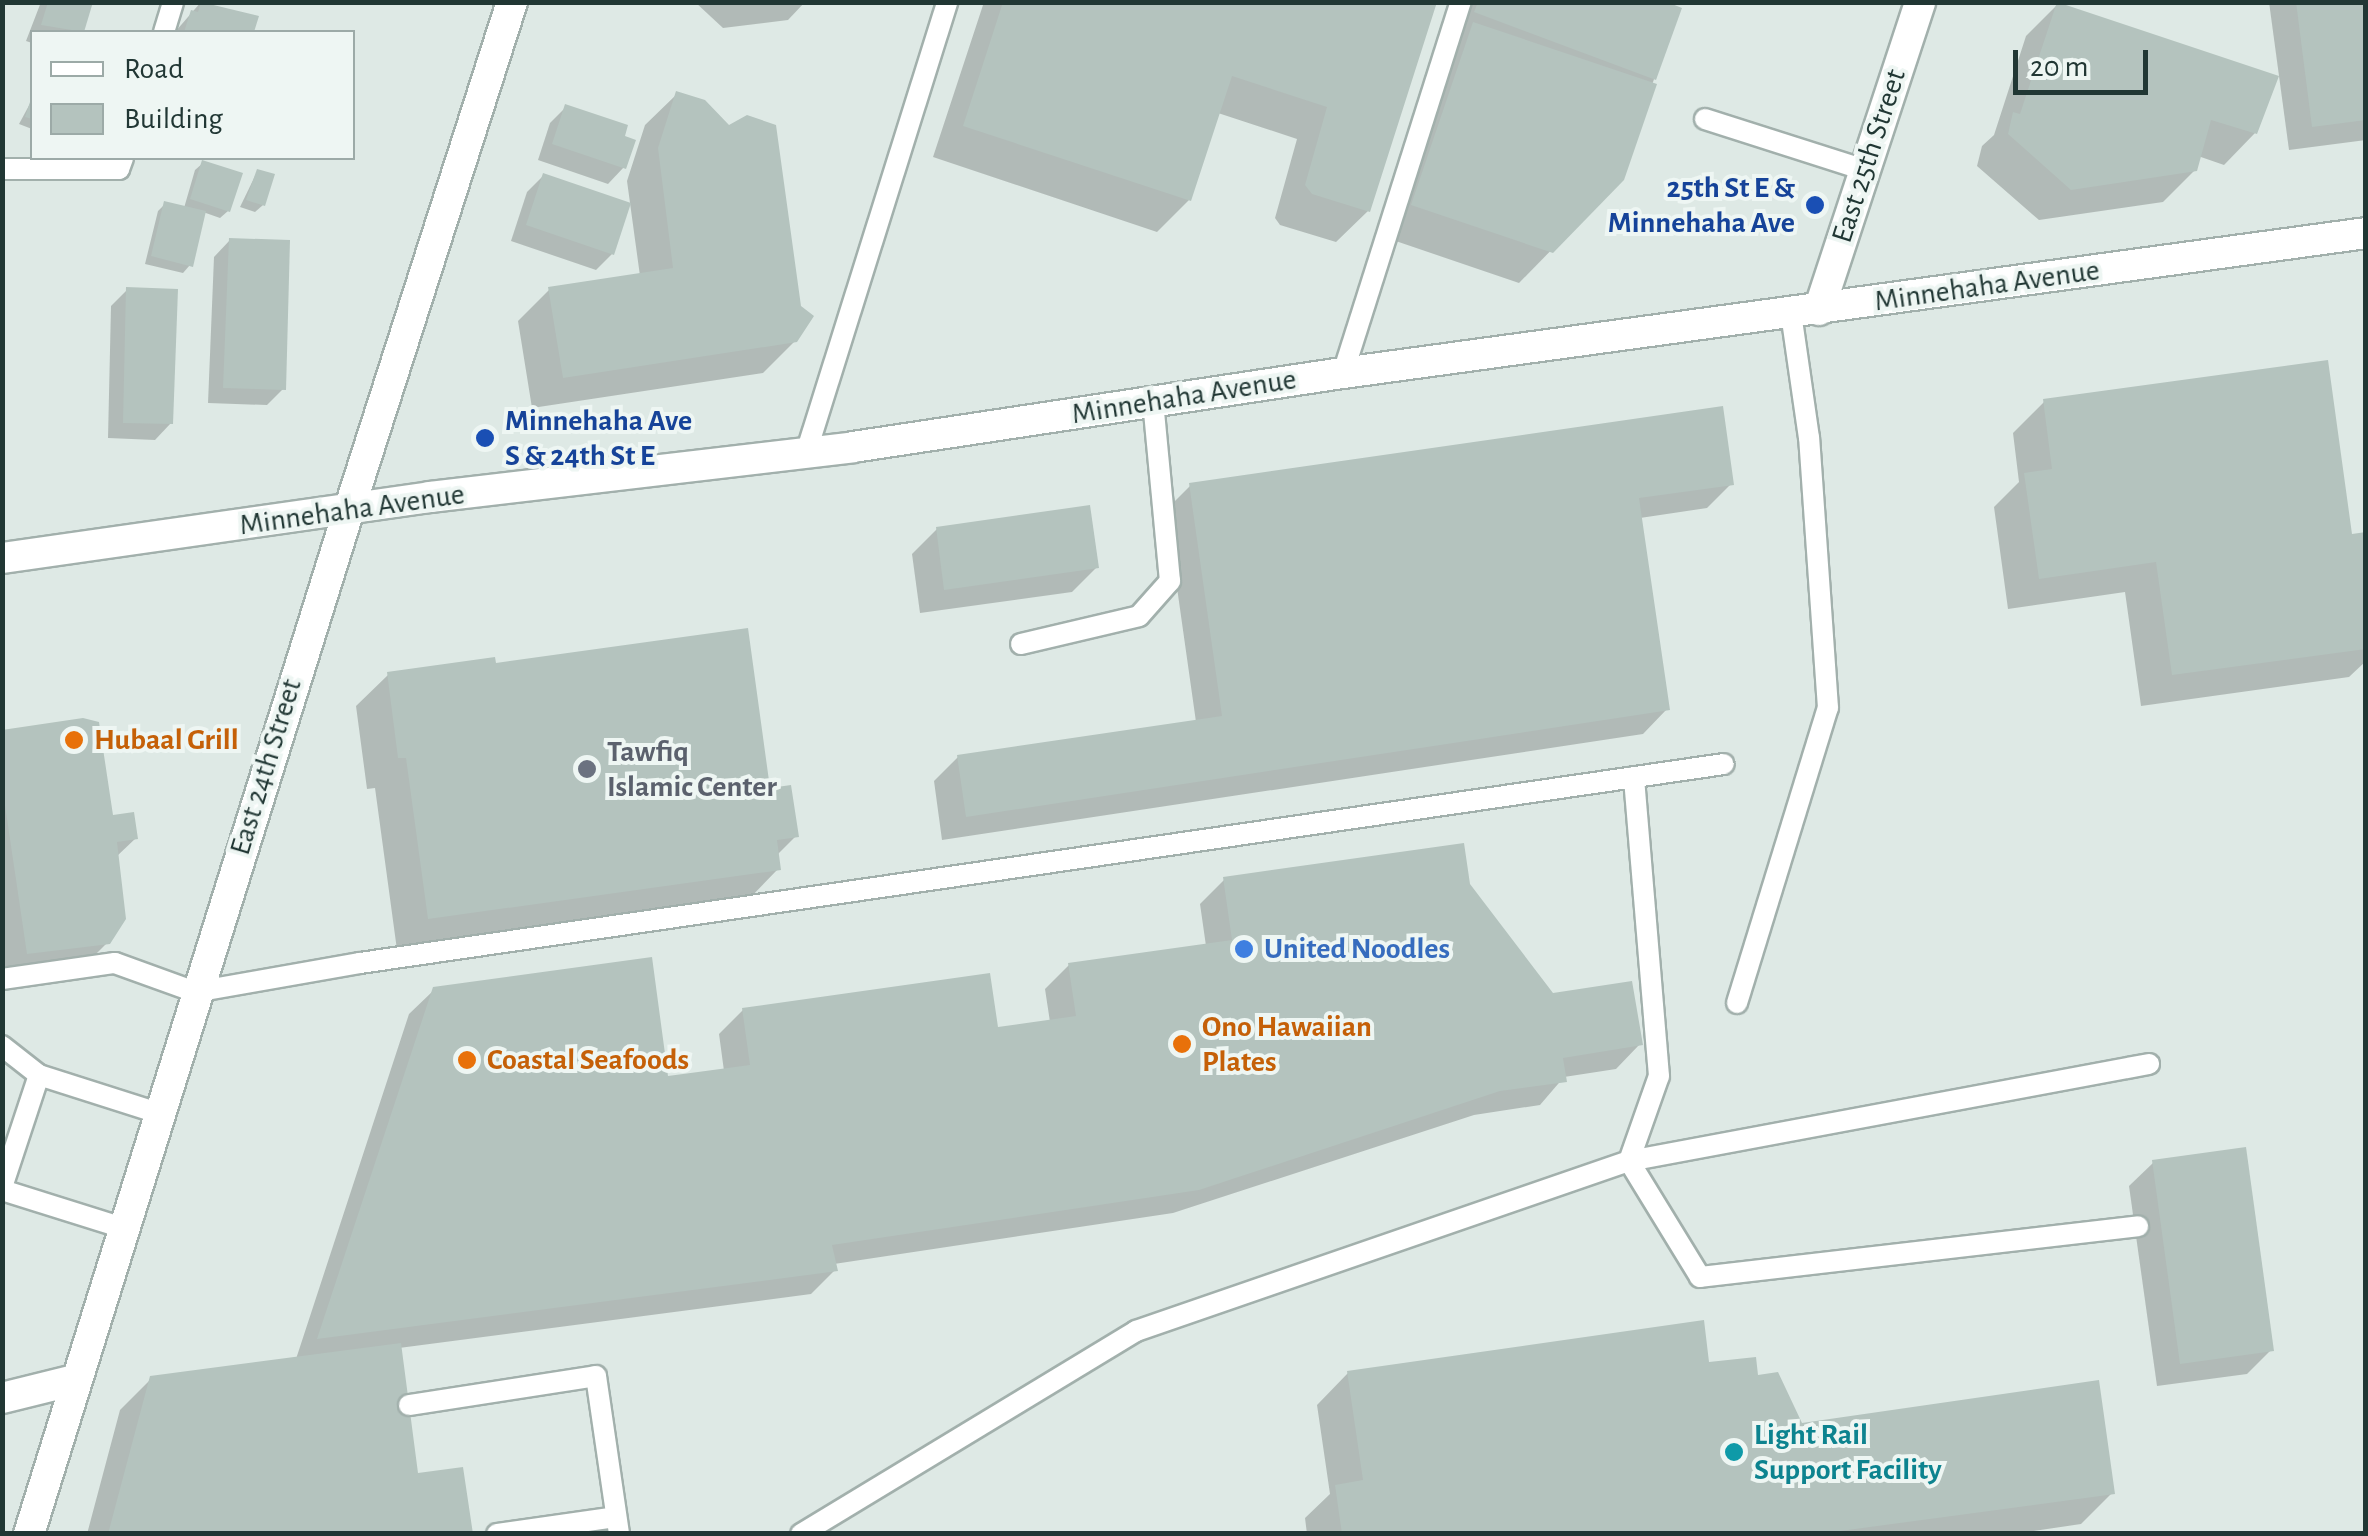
<!DOCTYPE html>
<style>
body{margin:0}
#map{position:relative;width:2368px;height:1536px;overflow:hidden;background:#dee9e5;font-family:"Alegreya Sans",sans-serif}
div>[style]{position:absolute}
[style*='--x']{left:calc(var(--x)*1px);top:calc(var(--y)*1px);width:calc(var(--w)*1px);rotate:calc(var(--a)*1deg)}
.shadow>*{inset:0;background:#0003}
.building>*{inset:0;background:#b4c3be}
.roads{filter:drop-shadow(2px 0 #a2b0ac) drop-shadow(-2px 0 #a2b0ac) drop-shadow(0 2px #a2b0ac) drop-shadow(0 -2px #a2b0ac)}
.lane>*{height:20px;margin:-10px;padding:0 10px;transform-origin:10px;border-radius:10px;background:#fff}
.street>*{height:30px;margin:-15px;padding:0 15px;transform-origin:15px;border-radius:15px;background:#fff}
.secondary>*{height:30px;margin:-15px;padding:0 15px;transform-origin:15px;border-radius:15px;background:#fff}
.dots>*{width:28px;height:28px;translate:-50% -50%;box-sizing:border-box;border:5px solid #eef6f3;border-radius:50%}
span{translate:-50% -50%;white-space:nowrap;text-align:center;line-height:1.15;-webkit-text-stroke:8px #eef6f3;paint-order:stroke}
.street-label{font-size:30px;color:#213734}
.transit-label{font-size:30px;color:#164399;font-weight:700}
.right{translate:-100% -50%;text-align:right}
.left{translate:0 -50%;text-align:left}
.food-label{font-size:30px;color:#c56008;font-weight:700}
.worship-label{font-size:30px;color:#5b616d;font-weight:700}
.shop-label{font-size:30px;color:#366cbe;font-weight:700}
.culture-label{font-size:30px;color:#0d838f;font-weight:700}
.frame{position:absolute;inset:0;border:5px solid #213734;pointer-events:none}
.legend{position:absolute;left:30px;top:30px;width:325px;height:130px;box-sizing:border-box;background:#eef6f3;border:2px solid #9caaa7;margin:0;padding:12px 18px;list-style:none;font-size:30px;color:#213734}
.legend li{display:flex;align-items:center;gap:20px;height:50px}
.legend b{width:50px;border:2px solid #9caaa7}
.scale{position:absolute;left:2013px;top:50px;width:135px;height:45px;box-sizing:border-box;border:5px solid #213734;border-top:0;padding-left:12px;font-size:30px;line-height:35px;white-space:nowrap;color:#213734;-webkit-text-stroke:8px #eef6f3;paint-order:stroke}
</style>
<div id="map">
<div class="shadow">
<div style="clip-path:polygon(41px 2px,91px 2px,81px 32px,32px 32px,32px 43px,26px 41px)"></div>
<div style="clip-path:polygon(201px 2px,256px 18px,251px 32px,175px 32px)"></div>
<div style="clip-path:polygon(695px 2px,805px 2px,788px 20px,723px 28px)"></div>
<div style="clip-path:polygon(984px 2px,1435px 2px,1368px 211px,1336px 242px,1280px 225px,1275px 218px,1297px 139px,1218px 113px,1189px 200px,1157px 232px,933px 157px)"></div>
<div style="clip-path:polygon(1464px 2px,1660px 2px,1654px 79px,1622px 178px,1519px 283px,1381px 236px)"></div>
<div style="clip-path:polygon(2269px 2px,2366px 2px,2366px 140px,2289px 150px)"></div>
<div style="clip-path:polygon(2057px 5px,2255px 133px,2224px 165px,2198px 156px,2195px 170px,2163px 202px,2039px 220px,1977px 166px,1982px 146px,1994px 135px,2026px 36px)"></div>
<div style="clip-path:polygon(677px 94px,729px 128px,795px 341px,763px 373px,532px 408px,518px 321px,549px 290px,640px 276px,627px 181px,645px 125px)"></div>
<div style="clip-path:polygon(32px 100px,32px 129px,19px 124px)"></div>
<div style="clip-path:polygon(566px 107px,624px 167px,608px 184px,538px 160px,550px 123px)"></div>
<div style="clip-path:polygon(203px 163px,228px 211px,220px 218px,203px 212px,190px 265px,183px 273px,145px 264px,158px 211px,165px 204px,184px 208px,195px 170px)"></div>
<div style="clip-path:polygon(257px 172px,263px 205px,255px 212px,240px 207px)"></div>
<div style="clip-path:polygon(543px 176px,612px 254px,596px 270px,511px 241px,527px 192px)"></div>
<div style="clip-path:polygon(230px 240px,283px 389px,267px 405px,208px 403px,214px 257px)"></div>
<div style="clip-path:polygon(127px 290px,171px 423px,155px 440px,108px 438px,111px 306px)"></div>
<div style="clip-path:polygon(2044px 402px,2350px 537px,2366px 537px,2366px 661px,2349px 677px,2141px 706px,2125px 592px,2008px 609px,1994px 507px,2019px 482px,2013px 433px)"></div>
<div style="clip-path:polygon(1731px 484px,1707px 508px,1640px 518px,1667px 709px,1643px 734px,942px 840px,934px 781px,958px 757px,1196px 722px,1166px 510px,1190px 486px)"></div>
<div style="clip-path:polygon(937px 529px,1097px 567px,1072px 592px,920px 613px,912px 554px)"></div>
<div style="clip-path:polygon(493px 666px,768px 791px,796px 836px,776px 856px,778px 869px,747px 901px,397px 950px,375px 788px,367px 789px,356px 706px,388px 675px)"></div>
<div style="clip-path:polygon(2px 732px,136px 838px,116px 857px,108px 942px,83px 967px,2px 971px)"></div>
<div style="clip-path:polygon(1224px 880px,1468px 885px,1552px 996px,1640px 1044px,1616px 1069px,1564px 1077px,1540px 1105px,1474px 1115px,1173px 1213px,834px 1264px,835px 1270px,811px 1294px,399px 1348px,416px 1476px,469px 1534px,87px 1534px,120px 1410px,152px 1378px,296px 1359px,409px 1014px,434px 990px,666px 1079px,724px 1071px,719px 1034px,743px 1010px,996px 1030px,1050px 1022px,1045px 989px,1069px 965px,1206px 946px,1200px 904px)"></div>
<div style="clip-path:polygon(2154px 1162px,2271px 1350px,2247px 1374px,2157px 1386px,2129px 1186px)"></div>
<div style="clip-path:polygon(1348px 1373px,1756px 1378px,1801px 1425px,2112px 1493px,2081px 1524px,2013px 1534px,1307px 1534px,1305px 1518px,1330px 1494px,1317px 1405px)"></div>
</div>
<div class="building">
<div style="clip-path:polygon(48px 2px,93px 2px,84px 32px,41px 25px)"></div>
<div style="clip-path:polygon(201px 2px,259px 16px,254px 32px,184px 32px,191px 10px,198px 12px)"></div>
<div style="clip-path:polygon(1003px 2px,1437px 2px,1370px 212px,1312px 194px,1305px 185px,1327px 107px,1232px 76px,1191px 201px,963px 126px)"></div>
<div style="clip-path:polygon(1478px 2px,1667px 2px,1682px 8px,1656px 80px,1474px 12px)"></div>
<div style="clip-path:polygon(2057px 2px,2279px 76px,2257px 134px,2211px 120px,2197px 171px,2071px 190px,2008px 134px,2013px 112px,2020px 114px)"></div>
<div style="clip-path:polygon(2296px 2px,2366px 2px,2366px 120px,2312px 127px)"></div>
<div style="clip-path:polygon(1473px 22px,1657px 84px,1624px 180px,1553px 253px,1411px 205px)"></div>
<div style="clip-path:polygon(676px 91px,705px 100px,729px 125px,747px 115px,776px 125px,801px 306px,814px 316px,797px 342px,563px 378px,548px 287px,673px 268px,658px 148px)"></div>
<div style="clip-path:polygon(32px 96px,32px 119px,25px 117px)"></div>
<div style="clip-path:polygon(565px 104px,628px 125px,625px 136px,636px 140px,626px 169px,552px 144px)"></div>
<div style="clip-path:polygon(202px 160px,243px 173px,230px 212px,190px 199px)"></div>
<div style="clip-path:polygon(257px 169px,275px 174px,265px 206px,246px 200px)"></div>
<div style="clip-path:polygon(543px 173px,631px 203px,614px 255px,526px 225px)"></div>
<div style="clip-path:polygon(164px 201px,206px 211px,193px 267px,151px 256px)"></div>
<div style="clip-path:polygon(229px 238px,290px 240px,286px 390px,223px 388px)"></div>
<div style="clip-path:polygon(126px 287px,178px 289px,173px 424px,123px 423px)"></div>
<div style="clip-path:polygon(2328px 360px,2352px 534px,2366px 532px,2366px 649px,2172px 675px,2156px 562px,2039px 579px,2024px 473px,2052px 469px,2043px 399px)"></div>
<div style="clip-path:polygon(1723px 406px,1734px 485px,1639px 498px,1670px 710px,966px 817px,957px 755px,1222px 716px,1189px 483px)"></div>
<div style="clip-path:polygon(1090px 505px,1099px 568px,944px 590px,936px 527px)"></div>
<div style="clip-path:polygon(748px 628px,770px 788px,791px 785px,799px 837px,777px 840px,781px 870px,428px 919px,406px 758px,398px 758px,387px 672px,495px 657px,496px 663px)"></div>
<div style="clip-path:polygon(83px 718px,99px 722px,113px 815px,134px 812px,138px 839px,117px 842px,126px 919px,110px 944px,27px 954px,2px 785px,2px 730px)"></div>
<div style="clip-path:polygon(1464px 843px,1470px 884px,1553px 993px,1632px 981px,1643px 1045px,1563px 1058px,1567px 1082px,1500px 1091px,1199px 1190px,832px 1245px,838px 1271px,317px 1339px,433px 987px,652px 957px,668px 1076px,698px 1072px,750px 1065px,742px 1008px,990px 973px,998px 1027px,1076px 1016px,1068px 963px,1232px 940px,1223px 877px)"></div>
<div style="clip-path:polygon(2246px 1147px,2274px 1351px,2180px 1364px,2152px 1160px)"></div>
<div style="clip-path:polygon(1704px 1320px,1709px 1362px,1756px 1357px,1758px 1375px,1778px 1372px,1802px 1423px,2099px 1380px,2115px 1494px,1818px 1534px,1342px 1534px,1335px 1485px,1363px 1480px,1347px 1371px)"></div>
<div style="clip-path:polygon(401px 1343px,418px 1473px,463px 1467px,473px 1534px,108px 1534px,150px 1376px)"></div>
</div>
<div class="roads">
<div class="lane">
<div style="--x:164;--y:32;--w:31;--a:-73"></div>
<div style="--x:1705;--y:119;--w:168;--a:17.7"></div>
<div style="--x:2;--y:169;--w:117;--a:0"></div>
<div style="--x:119;--y:169;--w:12;--a:-70"></div>
<div style="--x:1343;--y:373;--w:389;--a:-72.4"></div>
<div style="--x:806;--y:453;--w:473;--a:-72.6"></div>
<div style="--x:1021;--y:644;--w:121;--a:-13.3"></div>
<div style="--x:1139;--y:616;--w:47;--a:-48.5"></div>
<div style="--x:1170;--y:581;--w:180;--a:-95.4"></div>
<div style="--x:2;--y:979;--w:114;--a:-8.1"></div>
<div style="--x:115;--y:963;--w:85;--a:19.9"></div>
<div style="--x:195;--y:992;--w:168;--a:-10"></div>
<div style="--x:360;--y:963;--w:1378;--a:-8.3"></div>
<div style="--x:1737;--y:1003;--w:309;--a:-72.9"></div>
<div style="--x:1828;--y:708;--w:271;--a:-94"></div>
<div style="--x:1809;--y:438;--w:126;--a:-98.2"></div>
<div style="--x:2;--y:1046;--w:47;--a:38.1"></div>
<div style="--x:1629;--y:1161;--w:529;--a:-10.57"></div>
<div style="--x:1629;--y:1161;--w:90;--a:-70.6"></div>
<div style="--x:1659;--y:1076;--w:300;--a:-94.8"></div>
<div style="--x:2;--y:1187;--w:118;--a:-71.7"></div>
<div style="--x:39;--y:1075;--w:125;--a:17.7"></div>
<div style="--x:2;--y:1190;--w:127;--a:17.4"></div>
<div style="--x:409;--y:1405;--w:189;--a:-8.8"></div>
<div style="--x:596;--y:1376;--w:160;--a:81.7"></div>
<div style="--x:497;--y:1534;--w:120;--a:-8.1"></div>
<div style="--x:801;--y:1534;--w:392;--a:-31.2"></div>
<div style="--x:1136;--y:1331;--w:521;--a:-19.03"></div>
<div style="--x:1629;--y:1161;--w:136;--a:58.5"></div>
<div style="--x:1700;--y:1277;--w:441;--a:-6.6"></div>
</div>
<div class="street">
<div style="--x:349;--y:510;--w:534;--a:-72.21"></div>
<div style="--x:2;--y:1398;--w:75;--a:-13.9"></div>
</div>
<div class="secondary">
<div style="--x:1819;--y:310;--w:324;--a:-71.8"></div>
<div style="--x:2;--y:558;--w:432;--a:-8.1"></div>
<div style="--x:430;--y:497;--w:426;--a:-6.7"></div>
<div style="--x:853;--y:447;--w:496;--a:-8.6"></div>
<div style="--x:1343;--y:373;--w:1033;--a:-7.79"></div>
<div style="--x:29;--y:1534;--w:1073;--a:-72.65"></div>
</div>
</div>
<div class="dots">
<div style="left:1815px;top:205px;background:#1a4fb4"></div>
<div style="left:485px;top:438px;background:#1a4fb4"></div>
<div style="left:74px;top:740px;background:#e8710a"></div>
<div style="left:587px;top:769px;background:#6b7280"></div>
<div style="left:1244px;top:949px;background:#3f7fe0"></div>
<div style="left:1182px;top:1044px;background:#e8710a"></div>
<div style="left:467px;top:1060px;background:#e8710a"></div>
<div style="left:1734px;top:1452px;background:#0f9aa8"></div>
</div>
<div class="street-label">
<span style="left:1869px;top:156px;rotate:-72deg">East 25th Street</span>
<span style="left:1987px;top:286px;rotate:-8deg">Minnehaha Avenue</span>
<span style="left:1184px;top:397px;rotate:-9deg">Minnehaha Avenue</span>
<span style="left:352px;top:510px;rotate:-8deg">Minnehaha Avenue</span>
<span style="left:266px;top:767px;rotate:-73deg">East 24th Street</span>
</div>
<div class="transit-label">
<span class="right" style="left:1795px;top:205px">25th St E &amp;<br>Minnehaha Ave</span>
<span class="left" style="left:505px;top:438px">Minnehaha Ave<br>S &amp; 24th St E</span>
</div>
<div class="food-label">
<span class="left" style="left:94px;top:740px">Hubaal Grill</span>
<span class="left" style="left:1202px;top:1044px">Ono Hawaiian<br>Plates</span>
<span class="left" style="left:487px;top:1060px">Coastal Seafoods</span>
</div>
<div class="worship-label">
<span class="left" style="left:607px;top:769px">Tawfiq<br>Islamic Center</span>
</div>
<div class="shop-label">
<span class="left" style="left:1264px;top:949px">United Noodles</span>
</div>
<div class="culture-label">
<span class="left" style="left:1754px;top:1452px">Light Rail<br>Support Facility</span>
</div>
<div class="frame"></div>
<ul class="legend">
<li><b style="height:12px;background:#fff"></b>Road</li>
<li><b style="height:28px;background:#b4c3be"></b>Building</li>
</ul>
<div class="scale">20 m</div>
</div>
